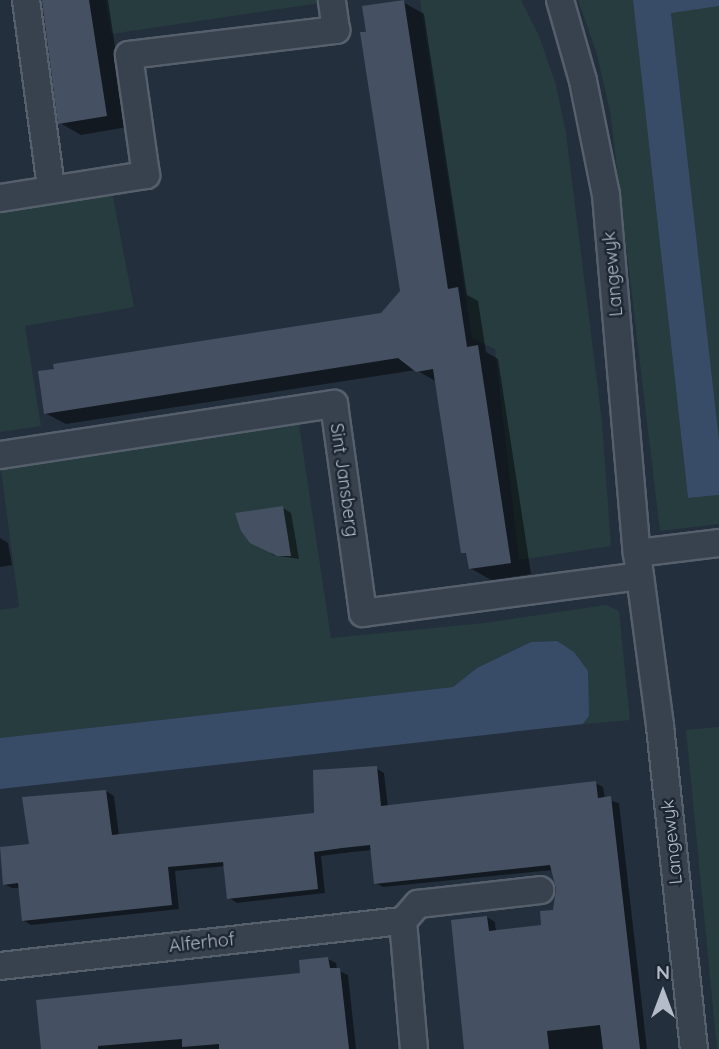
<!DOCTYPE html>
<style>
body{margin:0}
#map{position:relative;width:719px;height:1049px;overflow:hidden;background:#242f3e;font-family:Quicksand,sans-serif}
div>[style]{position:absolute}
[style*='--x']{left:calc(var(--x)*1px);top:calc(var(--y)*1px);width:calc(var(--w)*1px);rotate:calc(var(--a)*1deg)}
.green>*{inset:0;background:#263c3f}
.water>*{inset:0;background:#394c67}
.shadow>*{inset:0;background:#0007}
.building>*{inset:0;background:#455162}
.roads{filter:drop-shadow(2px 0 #565f6c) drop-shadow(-2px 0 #565f6c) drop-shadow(0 2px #565f6c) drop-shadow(0 -2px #565f6c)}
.minor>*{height:26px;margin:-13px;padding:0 13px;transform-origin:13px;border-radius:13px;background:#38414e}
span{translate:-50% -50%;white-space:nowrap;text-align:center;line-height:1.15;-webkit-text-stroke:5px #1d2633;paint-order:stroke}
.street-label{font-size:18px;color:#b4bcc9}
.north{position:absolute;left:628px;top:958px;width:70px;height:70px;-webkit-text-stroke:5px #1d2633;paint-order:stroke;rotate:0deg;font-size:19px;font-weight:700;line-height:28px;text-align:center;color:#b4bcc9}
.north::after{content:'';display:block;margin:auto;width:24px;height:32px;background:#b4bcc9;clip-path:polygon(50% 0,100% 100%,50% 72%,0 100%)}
</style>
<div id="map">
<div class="green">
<div style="clip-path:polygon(106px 0,341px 0,111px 34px)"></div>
<div style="clip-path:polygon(420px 0,521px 0,539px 36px,556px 85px,566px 133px,602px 422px,611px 546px,519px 560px,495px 349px,472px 338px)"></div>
<div style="clip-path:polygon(578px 0,633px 0,688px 498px,719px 495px,719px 524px,660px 531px,610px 111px,596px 51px)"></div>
<div style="clip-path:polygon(719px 6px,719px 441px,717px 441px,671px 12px)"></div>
<div style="clip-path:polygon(112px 192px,134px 307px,25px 326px,41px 426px,0 432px,0 210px)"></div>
<div style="clip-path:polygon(291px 419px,299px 425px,331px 638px,484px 623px,606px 605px,619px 611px,630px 720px,583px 724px,589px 716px,557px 641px,531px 642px,477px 668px,453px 687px,0 738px,0 610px,19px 607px,0 462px)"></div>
<div style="clip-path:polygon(719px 727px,719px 1049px,717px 1049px,686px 730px)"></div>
</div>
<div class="water">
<div style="clip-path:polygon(633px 0,719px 0,719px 6px,671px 13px,719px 441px,719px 495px,688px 498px)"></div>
<div style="clip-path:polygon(557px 641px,574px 652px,588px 671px,589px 716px,583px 724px,0 789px,0 738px,453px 687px,477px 668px,531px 642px)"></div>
</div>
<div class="shadow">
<div style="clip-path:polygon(44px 0,108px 0,127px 127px,81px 135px,60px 123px)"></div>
<div style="clip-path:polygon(403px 2px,424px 14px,467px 295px,478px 301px,486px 352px,498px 359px,531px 574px,491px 580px,470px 568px,468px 555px,463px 552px,437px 382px,416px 370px,66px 424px,45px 413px,382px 314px,402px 292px,368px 33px)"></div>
<div style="clip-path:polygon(283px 508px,291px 513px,299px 559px,273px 555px,242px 530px)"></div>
<div style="clip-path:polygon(0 538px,8px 543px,12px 565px,0 567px)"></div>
<div style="clip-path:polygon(376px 768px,384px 773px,388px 807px,595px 783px,603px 787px,605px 799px,619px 803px,647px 1049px,466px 1049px,487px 917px,495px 922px,496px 932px,543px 927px,555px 912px,557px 889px,553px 870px,383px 887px,375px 883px,372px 850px,352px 852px,321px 856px,325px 893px,237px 903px,229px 898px,226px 866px,175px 871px,179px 909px,31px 925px,23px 920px,20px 888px,12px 888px,4px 884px,31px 845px,106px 791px,114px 796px,119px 836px,316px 815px)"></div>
<div style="clip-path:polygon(328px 959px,336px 963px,337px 970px,348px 975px,356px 1049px,43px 1049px,302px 974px)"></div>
</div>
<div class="building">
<div style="clip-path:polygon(42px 0,89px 0,107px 116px,58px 124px)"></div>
<div style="clip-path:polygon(404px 0,448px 289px,458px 287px,467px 347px,478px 345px,511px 563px,469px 569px,466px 553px,461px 553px,433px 369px,416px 372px,398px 358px,44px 414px,38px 371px,54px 369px,53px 364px,381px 313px,400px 291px,360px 32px,366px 32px,362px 6px)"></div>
<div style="clip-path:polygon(283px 506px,291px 556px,277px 556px,250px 543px,241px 531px,235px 513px)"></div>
<div style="clip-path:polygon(377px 766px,381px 806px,596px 781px,598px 798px,611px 796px,640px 1049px,603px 1049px,600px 1025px,547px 1031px,549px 1049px,464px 1049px,451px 920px,487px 916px,489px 931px,541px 925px,540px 911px,553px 910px,556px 889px,550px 865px,374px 884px,370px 845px,342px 848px,314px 852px,318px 889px,227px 899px,223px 862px,168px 867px,172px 905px,22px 921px,18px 883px,3px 885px,0 847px,29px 844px,22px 797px,106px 790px,112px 835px,314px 813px,313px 770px)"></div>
<div style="clip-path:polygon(328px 957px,330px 968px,340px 968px,349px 1049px,219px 1049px,219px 1044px,182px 1047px,182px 1039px,98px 1046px,98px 1049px,41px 1049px,36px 1000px,300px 973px,299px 960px)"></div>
</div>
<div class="roads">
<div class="minor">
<div style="--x:26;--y:0;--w:190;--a:82.4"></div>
<div style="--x:560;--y:0;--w:84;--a:74.1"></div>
<div style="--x:583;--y:81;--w:116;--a:78.6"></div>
<div style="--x:606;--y:195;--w:359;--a:85.1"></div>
<div style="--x:637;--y:553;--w:175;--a:82.4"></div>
<div style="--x:660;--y:726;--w:325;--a:84"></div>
<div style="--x:0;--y:198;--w:148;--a:-9"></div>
<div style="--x:146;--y:175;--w:121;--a:-98.1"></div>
<div style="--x:129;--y:55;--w:209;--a:-6.9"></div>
<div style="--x:336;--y:30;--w:30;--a:-98"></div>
<div style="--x:0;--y:455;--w:338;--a:-8.7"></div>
<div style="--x:334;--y:404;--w:211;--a:82.1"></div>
<div style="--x:363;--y:613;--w:279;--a:-7.6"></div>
<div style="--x:637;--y:553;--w:83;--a:-7"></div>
<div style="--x:403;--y:921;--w:23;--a:-49"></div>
<div style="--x:418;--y:904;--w:123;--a:-6.5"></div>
<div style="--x:0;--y:966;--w:406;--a:-6.4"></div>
<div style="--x:403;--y:921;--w:128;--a:85.1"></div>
</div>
</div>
<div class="street-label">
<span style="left:613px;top:274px;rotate:-95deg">Langewyk</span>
<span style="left:344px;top:480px;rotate:82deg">Sint Jansberg</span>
<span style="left:672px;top:842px;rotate:-96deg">Langewyk</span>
<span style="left:202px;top:943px;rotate:-6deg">Alferhof</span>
</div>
<div class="north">N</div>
</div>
